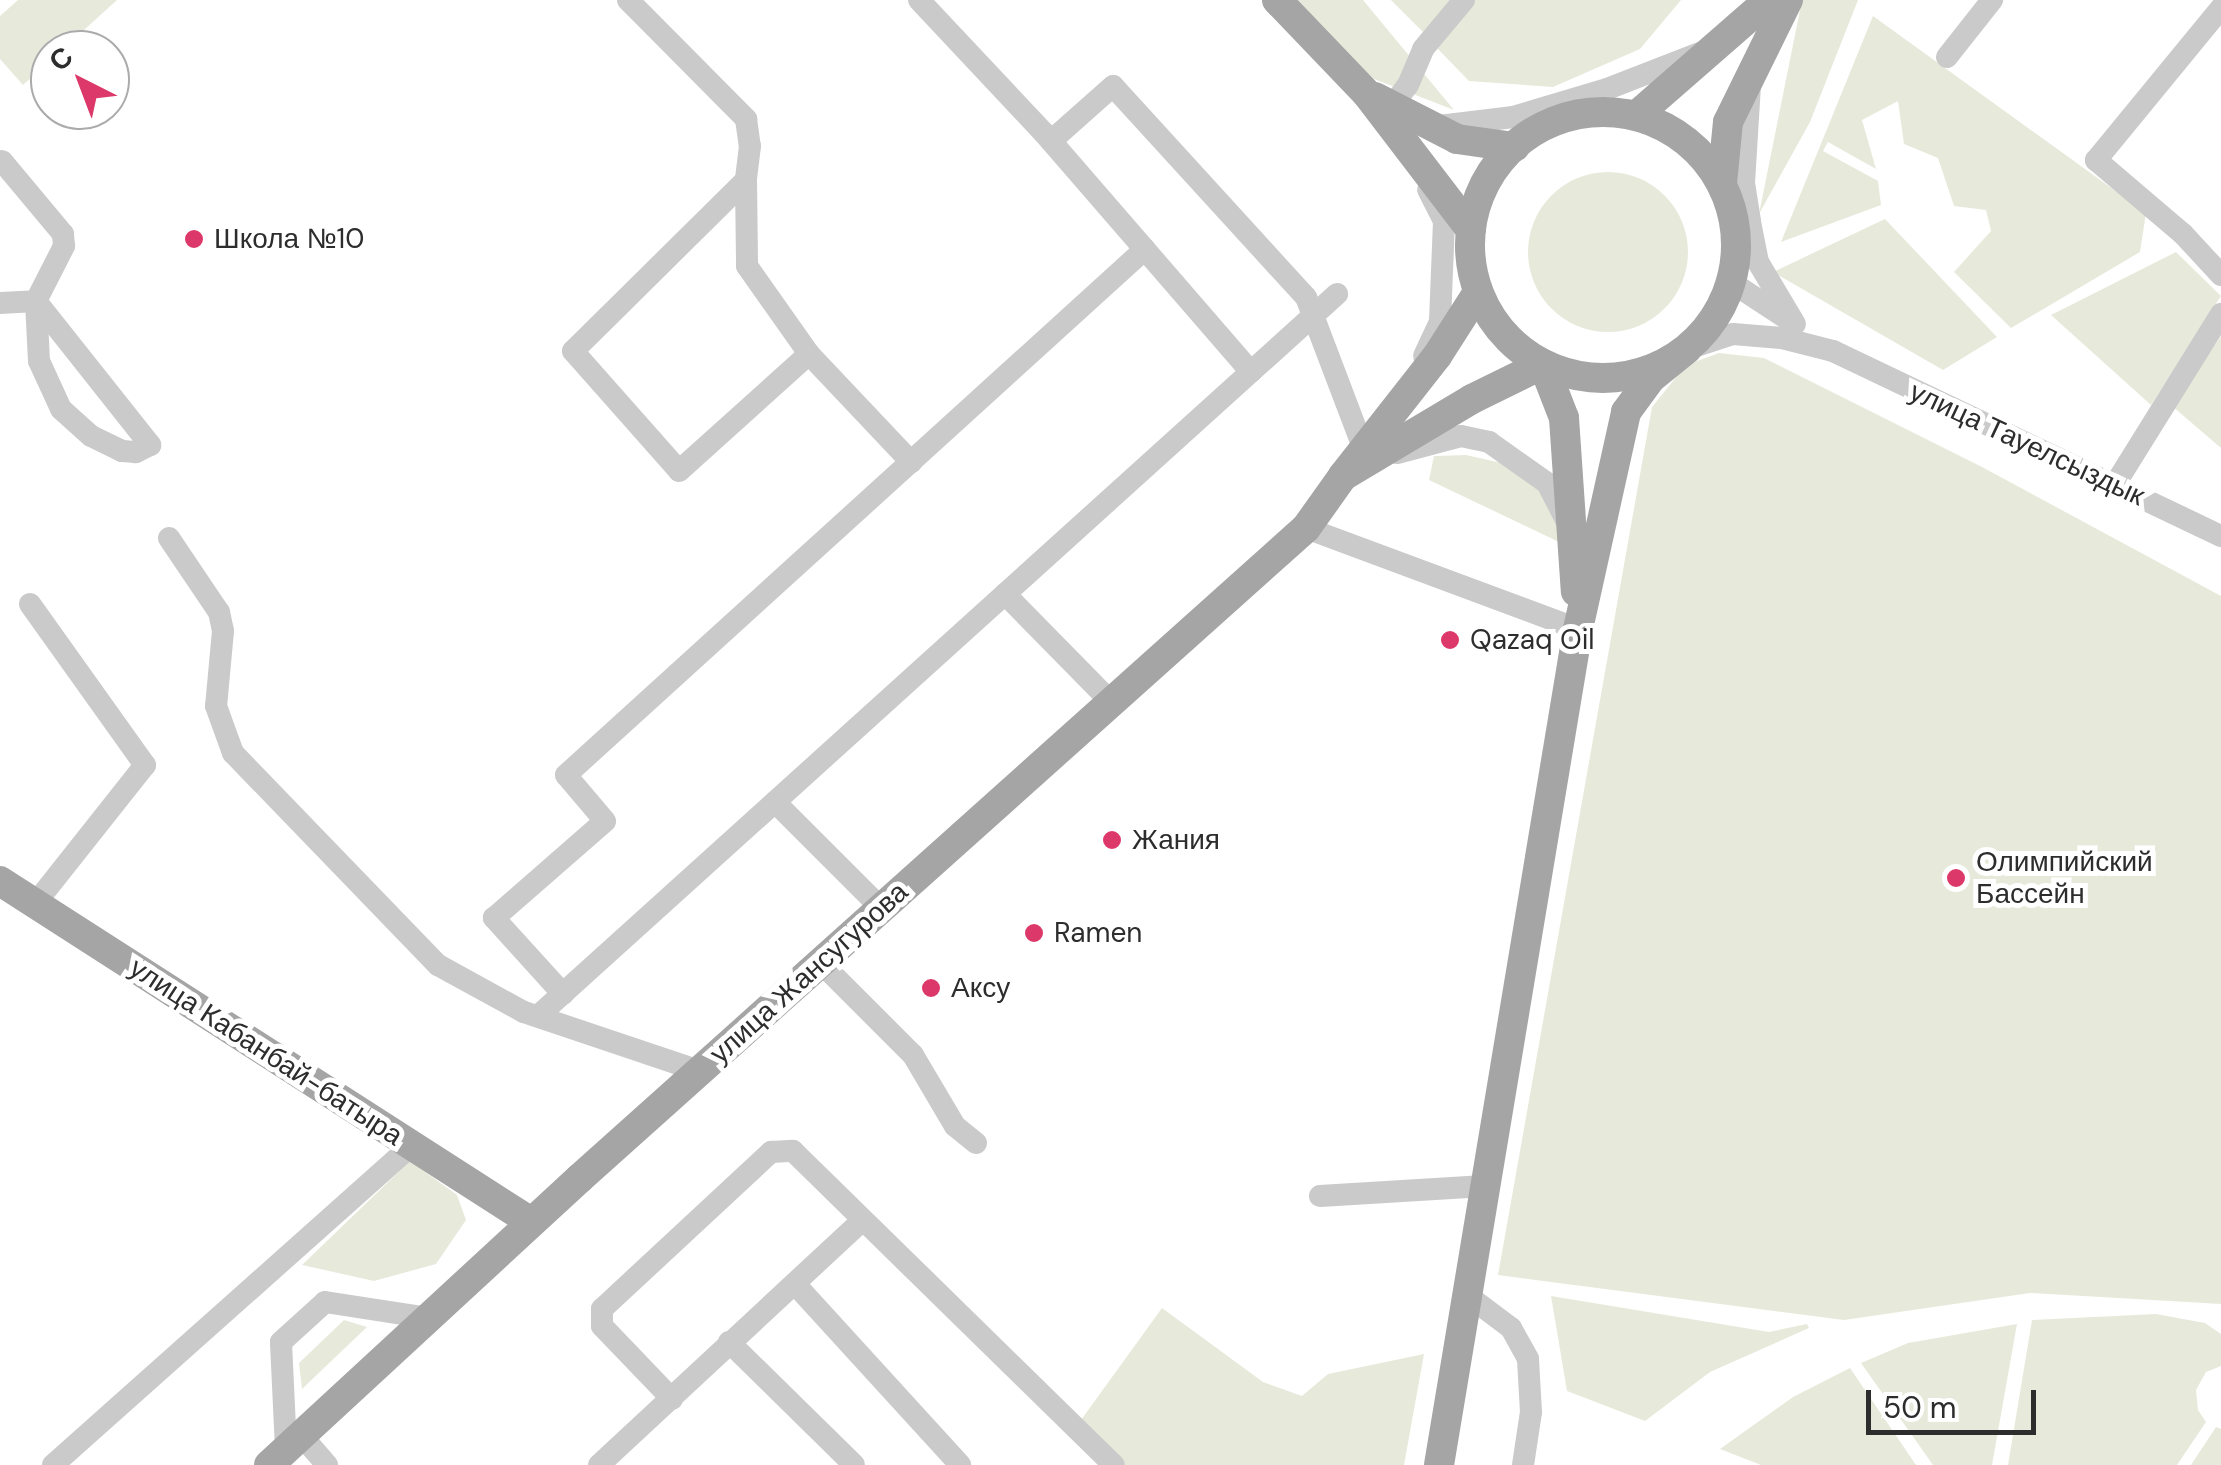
<!DOCTYPE html>
<meta charset="utf-8">
<style>
body{margin:0}
#map{position:relative;width:2221px;height:1465px;overflow:hidden;background:#fff;font-family:"DM Sans",sans-serif}
div>[style]{position:absolute}
[style*='--x']{left:calc(var(--x)*1px);top:calc(var(--y)*1px);width:calc(var(--w)*1px);rotate:calc(var(--a)*1deg)}
.green>*{inset:0;background:#e7eadb}
.round{border-radius:50%}
.minor>*{height:22px;margin:-11px;padding:0 11px;transform-origin:11px;border-radius:11px;background:#cacaca}
.major>*{height:30px;margin:-15px;padding:0 15px;transform-origin:15px;border-radius:15px;background:#a5a5a5}
.major>.ring{margin:-15px;padding:0;box-sizing:content-box;background:none;border:30px solid #a5a5a5;border-radius:50%}
.dots>*{width:28px;height:28px;translate:-50% -50%;box-sizing:border-box;border:5px solid #fff;border-radius:50%}
span{translate:-50% -50%;white-space:nowrap;text-align:center;line-height:1.15;-webkit-text-stroke:10px #fff;paint-order:stroke}
.poi-label{font-size:28px;color:#2d2d2d}
.left{translate:0 -50%;text-align:left}
.street-label{font-size:28px;color:#2d2d2d}
.north{position:absolute;left:30px;top:30px;width:100px;height:100px;box-sizing:border-box;background:#fff;border:2px solid #ababab;border-radius:50%;rotate:318deg;font-size:28px;font-weight:700;line-height:40px;text-align:center;color:#2d2d2d}
.north::after{content:'';display:block;margin:auto;width:35px;height:45px;background:#dc3869;clip-path:polygon(50% 0,100% 100%,50% 72%,0 100%)}
.scale{position:absolute;left:1866px;top:1390px;width:170px;height:45px;box-sizing:border-box;border:5px solid #2d2d2d;border-top:0;padding-left:12px;font-size:30px;line-height:35px;white-space:nowrap;color:#2d2d2d;-webkit-text-stroke:8px #fff;paint-order:stroke}
</style>
<div id="map">
<div class="green">
<div style="clip-path:polygon(18px 0,117px 0,62px 50px,50px 50px,50px 61px,23px 85px,0 59px,0 16px)"></div>
<div style="clip-path:polygon(1298px 0,1363px 0,1454px 110px,1364px 75px)"></div>
<div style="clip-path:polygon(1391px 0,1457px 0,1425px 34px)"></div>
<div style="clip-path:polygon(1475px 0,1681px 0,1640px 49px,1553px 87px,1469px 81px,1435px 46px)"></div>
<div style="clip-path:polygon(1802px 0,1858px 0,1810px 122px,1759px 214px)"></div>
<div style="clip-path:polygon(1873px 16px,2146px 213px,2140px 252px,2011px 328px,1954px 272px,1991px 231px,1986px 210px,1954px 206px,1938px 158px,1904px 144px,1898px 101px,1862px 120px,1876px 169px,1828px 142px,1823px 151px,1878px 181px,1881px 205px,1781px 242px)"></div>
<div class="round" style="left:1528px;top:172px;width:160px;height:160px"></div>
<div style="clip-path:polygon(1885px 219px,1997px 337px,1943px 370px,1773px 272px)"></div>
<div style="clip-path:polygon(2176px 252px,2221px 296px,2151px 405px,2051px 315px)"></div>
<div style="clip-path:polygon(2221px 336px,2221px 448px,2172px 406px)"></div>
<div style="clip-path:polygon(1719px 353px,1764px 358px,1982px 467px,2221px 596px,2221px 1304px,2030px 1293px,1844px 1320px,1498px 1275px,1652px 407px,1686px 365px)"></div>
<div style="clip-path:polygon(1466px 455px,1502px 463px,1533px 479px,1560px 513px,1559px 542px,1429px 480px,1434px 456px)"></div>
<div style="clip-path:polygon(410px 1161px,457px 1195px,466px 1220px,436px 1264px,374px 1281px,302px 1265px)"></div>
<div style="clip-path:polygon(1551px 1296px,1769px 1332px,1807px 1324px,1809px 1328px,1710px 1372px,1645px 1421px,1567px 1391px)"></div>
<div style="clip-path:polygon(1162px 1308px,1263px 1382px,1302px 1396px,1328px 1374px,1424px 1354px,1404px 1465px,1120px 1465px,1081px 1420px)"></div>
<div style="clip-path:polygon(2156px 1314px,2205px 1323px,2221px 1334px,2221px 1366px,2206px 1372px,2196px 1390px,2198px 1410px,2206px 1422px,2177px 1465px,2008px 1465px,2032px 1320px)"></div>
<div style="clip-path:polygon(344px 1320px,367px 1327px,302px 1389px,299px 1363px)"></div>
<div style="clip-path:polygon(2017px 1324px,1992px 1465px,1933px 1465px,1861px 1363px,1908px 1343px)"></div>
<div style="clip-path:polygon(1850px 1368px,1916px 1465px,1761px 1465px,1720px 1449px,1793px 1397px)"></div>
<div style="clip-path:polygon(2216px 1427px,2221px 1429px,2221px 1465px,2191px 1465px)"></div>
</div>
<div class="minor">
<div style="--x:628;--y:0;--w:168;--a:45.2"></div>
<div style="--x:746;--y:119;--w:27;--a:82"></div>
<div style="--x:750;--y:146;--w:34;--a:97"></div>
<div style="--x:746;--y:180;--w:86;--a:89.3"></div>
<div style="--x:747;--y:266;--w:108;--a:54.8"></div>
<div style="--x:809;--y:354;--w:149;--a:46.6"></div>
<div style="--x:919;--y:0;--w:183;--a:46.8"></div>
<div style="--x:1044;--y:133;--w:316;--a:49.1"></div>
<div style="--x:2221;--y:8;--w:197;--a:129.4"></div>
<div style="--x:2096;--y:160;--w:114;--a:40.4"></div>
<div style="--x:2183;--y:234;--w:56;--a:47.2"></div>
<div style="--x:1947;--y:57;--w:73;--a:-51.7"></div>
<div style="--x:1750;--y:85;--w:98;--a:93.5"></div>
<div style="--x:1744;--y:183;--w:39;--a:81"></div>
<div style="--x:1750;--y:222;--w:41;--a:78.7"></div>
<div style="--x:1758;--y:262;--w:72;--a:59.2"></div>
<div style="--x:1392;--y:106;--w:26;--a:-53"></div>
<div style="--x:1408;--y:85;--w:39;--a:-67"></div>
<div style="--x:1423;--y:49;--w:64;--a:-50.1"></div>
<div style="--x:1439;--y:126;--w:75;--a:-6.9"></div>
<div style="--x:1513;--y:117;--w:98;--a:-16.6"></div>
<div style="--x:1607;--y:89;--w:100;--a:-21.2"></div>
<div style="--x:1051;--y:141;--w:83;--a:-41.6"></div>
<div style="--x:1113;--y:86;--w:286;--a:47.6"></div>
<div style="--x:1306;--y:297;--w:164;--a:69.2"></div>
<div style="--x:746;--y:180;--w:243;--a:135.3"></div>
<div style="--x:573;--y:351;--w:160;--a:48.5"></div>
<div style="--x:679;--y:471;--w:175;--a:-42"></div>
<div style="--x:1731;--y:282;--w:69;--a:33.2"></div>
<div style="--x:36;--y:301;--w:184;--a:51.6"></div>
<div style="--x:150;--y:445;--w:16;--a:153"></div>
<div style="--x:136;--y:452;--w:14;--a:-176"></div>
<div style="--x:122;--y:451;--w:34;--a:-154"></div>
<div style="--x:91;--y:436;--w:40;--a:-138"></div>
<div style="--x:61;--y:409;--w:53;--a:-114.6"></div>
<div style="--x:39;--y:361;--w:60;--a:-92.9"></div>
<div style="--x:0;--y:303;--w:36;--a:-3"></div>
<div style="--x:36;--y:301;--w:62;--a:-63"></div>
<div style="--x:64;--y:246;--w:12;--a:-95"></div>
<div style="--x:63;--y:234;--w:95;--a:-129.9"></div>
<div style="--x:1687;--y:349;--w:48;--a:-18.1"></div>
<div style="--x:1733;--y:334;--w:49;--a:4.7"></div>
<div style="--x:1782;--y:338;--w:53;--a:14.3"></div>
<div style="--x:1833;--y:351;--w:430;--a:25.5"></div>
<div style="--x:1424;--y:356;--w:38;--a:-65"></div>
<div style="--x:1440;--y:321;--w:100;--a:-87.7"></div>
<div style="--x:1444;--y:221;--w:35;--a:-117"></div>
<div style="--x:1397;--y:453;--w:66;--a:-14.9"></div>
<div style="--x:1461;--y:436;--w:29;--a:12"></div>
<div style="--x:1489;--y:442;--w:71;--a:35.3"></div>
<div style="--x:1547;--y:483;--w:42;--a:62.8"></div>
<div style="--x:2114;--y:486;--w:203;--a:-58.1"></div>
<div style="--x:1306;--y:528;--w:290;--a:20.4"></div>
<div style="--x:169;--y:538;--w:89;--a:56"></div>
<div style="--x:219;--y:612;--w:19;--a:78"></div>
<div style="--x:223;--y:631;--w:75;--a:95.3"></div>
<div style="--x:216;--y:706;--w:50;--a:70.1"></div>
<div style="--x:233;--y:753;--w:295;--a:46"></div>
<div style="--x:438;--y:965;--w:98;--a:28.7"></div>
<div style="--x:524;--y:1012;--w:185;--a:18.6"></div>
<div style="--x:1005;--y:594;--w:151;--a:45.5"></div>
<div style="--x:30;--y:604;--w:198;--a:54.5"></div>
<div style="--x:145;--y:765;--w:177;--a:128.4"></div>
<div style="--x:775;--y:802;--w:150;--a:45"></div>
<div style="--x:821;--y:963;--w:130;--a:45"></div>
<div style="--x:913;--y:1055;--w:82;--a:59.4"></div>
<div style="--x:955;--y:1126;--w:27;--a:39"></div>
<div style="--x:563;--y:994;--w:103;--a:-132.2"></div>
<div style="--x:494;--y:918;--w:147;--a:-41.1"></div>
<div style="--x:605;--y:821;--w:60;--a:-130.3"></div>
<div style="--x:566;--y:775;--w:782;--a:-42.25"></div>
<div style="--x:538;--y:1016;--w:1077;--a:-42.1"></div>
<div style="--x:1320;--y:1196;--w:165;--a:-3.5"></div>
<div style="--x:795;--y:1284;--w:245;--a:47.6"></div>
<div style="--x:1467;--y:1295;--w:55;--a:36.9"></div>
<div style="--x:1511;--y:1328;--w:35;--a:61"></div>
<div style="--x:1528;--y:1359;--w:53;--a:86.8"></div>
<div style="--x:1531;--y:1412;--w:54;--a:98.6"></div>
<div style="--x:729;--y:1342;--w:175;--a:44.5"></div>
<div style="--x:672;--y:1399;--w:101;--a:-133.8"></div>
<div style="--x:602;--y:1326;--w:17;--a:-90"></div>
<div style="--x:602;--y:1309;--w:231;--a:-42.9"></div>
<div style="--x:771;--y:1152;--w:22;--a:-3"></div>
<div style="--x:793;--y:1151;--w:449;--a:44.4"></div>
<div style="--x:301;--y:1435;--w:40;--a:49"></div>
<div style="--x:286;--y:1449;--w:107;--a:-92.7"></div>
<div style="--x:281;--y:1342;--w:59;--a:-42.3"></div>
<div style="--x:325;--y:1302;--w:104;--a:8.8"></div>
<div style="--x:53;--y:1465;--w:481;--a:-41.7"></div>
<div style="--x:599;--y:1465;--w:360;--a:-42.9"></div>
</div>
<div class="major">
<div style="--x:1277;--y:0;--w:130;--a:46.2"></div>
<div style="--x:1367;--y:94;--w:171;--a:52.6"></div>
<div style="--x:1375;--y:97;--w:92;--a:27.1"></div>
<div style="--x:1457;--y:139;--w:58;--a:8"></div>
<div class="ring" style="left:1470px;top:112px;width:236px;height:236px"></div>
<div style="--x:1637;--y:115;--w:175;--a:-41.1"></div>
<div style="--x:1722;--y:183;--w:61;--a:-84.4"></div>
<div style="--x:1728;--y:122;--w:136;--a:-63.8"></div>
<div style="--x:1478;--y:292;--w:76;--a:122.6"></div>
<div style="--x:1437;--y:356;--w:152;--a:128.1"></div>
<div style="--x:1343;--y:476;--w:150;--a:-30.8"></div>
<div style="--x:1472;--y:399;--w:79;--a:-26.2"></div>
<div style="--x:1543;--y:364;--w:58;--a:68.7"></div>
<div style="--x:1564;--y:418;--w:174;--a:86.1"></div>
<div style="--x:0;--y:881;--w:631;--a:32.71"></div>
<div style="--x:269;--y:1465;--w:423;--a:-42.7"></div>
<div style="--x:580;--y:1178;--w:974;--a:-41.84"></div>
<div style="--x:1306;--y:528;--w:64;--a:-54.6"></div>
<div style="--x:1439;--y:1465;--w:847;--a:-80.56"></div>
<div style="--x:1578;--y:629;--w:222;--a:-77.5"></div>
<div style="--x:1626;--y:412;--w:42;--a:-53.7"></div>
<div style="--x:1651;--y:378;--w:46;--a:-38.9"></div>
</div>
<div class="dots">
<div style="left:194px;top:239px;background:#dc3869"></div>
<div style="left:1450px;top:640px;background:#dc3869"></div>
<div style="left:1112px;top:840px;background:#dc3869"></div>
<div style="left:1956px;top:878px;background:#dc3869"></div>
<div style="left:1034px;top:933px;background:#dc3869"></div>
<div style="left:931px;top:988px;background:#dc3869"></div>
</div>
<div class="poi-label">
<span class="left" style="left:214px;top:239px">Школа №10</span>
<span class="left" style="left:1470px;top:640px">Qazaq Oil</span>
<span class="left" style="left:1132px;top:840px">Жания</span>
<span class="left" style="left:1976px;top:878px">Олимпийский<br>Бассейн</span>
<span class="left" style="left:1054px;top:933px">Ramen</span>
<span class="left" style="left:951px;top:988px">Аксу</span>
</div>
<div class="street-label">
<span style="left:2027px;top:444px;rotate:25deg">улица Тауелсыздык</span>
<span style="left:809px;top:973px;rotate:-42deg">улица Жансугурова</span>
<span style="left:266px;top:1052px;rotate:33deg">улица Кабанбай-батыра</span>
</div>
<div class="north">С</div>
<div class="scale">50 m</div>
</div>
